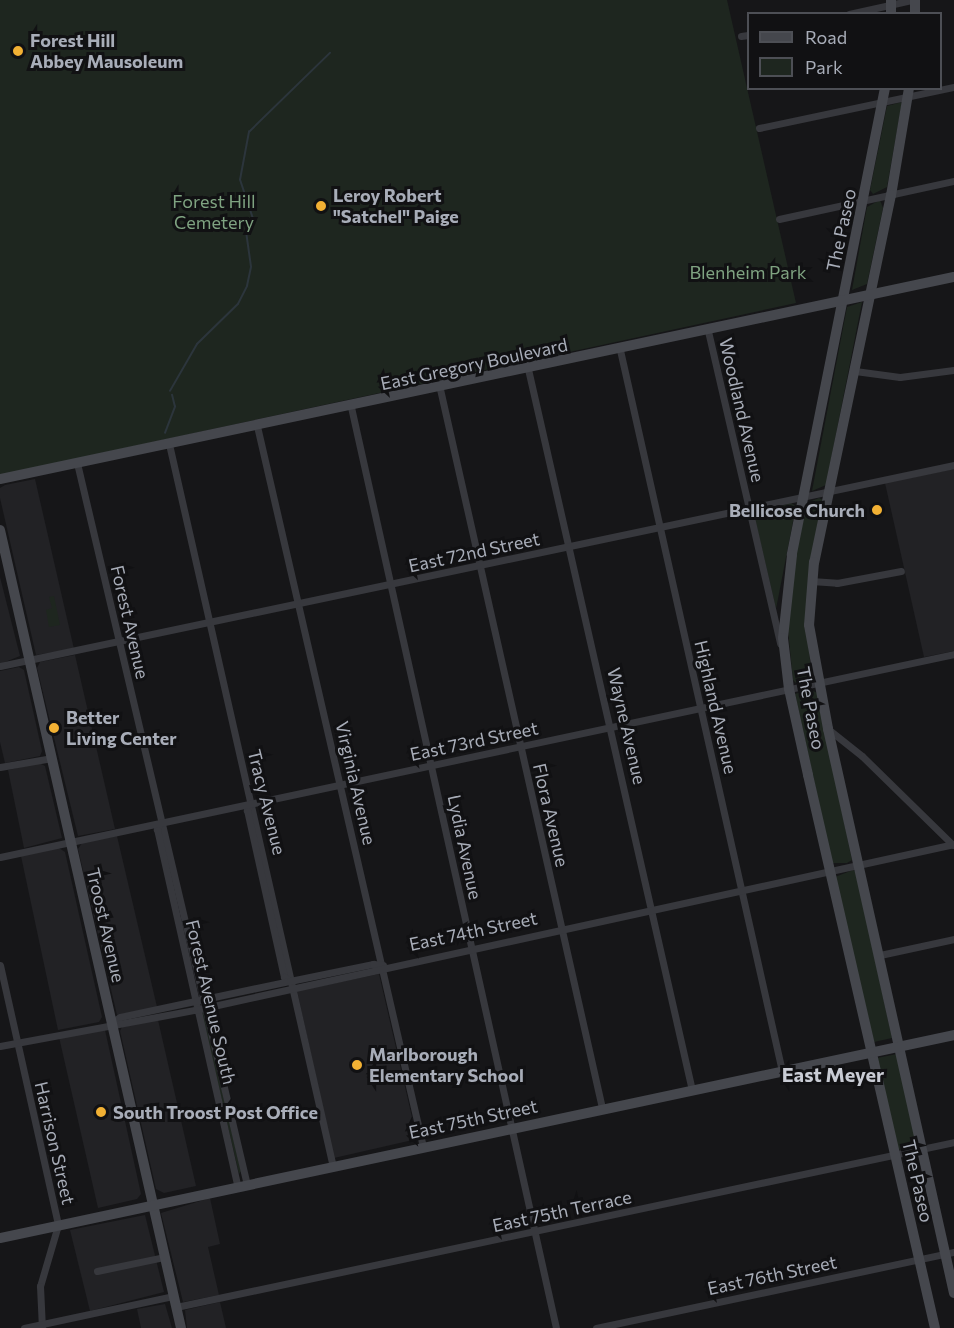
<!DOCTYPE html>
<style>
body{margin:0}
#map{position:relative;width:954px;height:1328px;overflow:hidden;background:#161618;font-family:Commissioner,sans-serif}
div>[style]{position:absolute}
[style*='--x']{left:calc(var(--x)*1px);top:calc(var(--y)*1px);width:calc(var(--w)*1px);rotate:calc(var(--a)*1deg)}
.built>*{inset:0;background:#222225}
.green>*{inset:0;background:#1e261f}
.stream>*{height:1.5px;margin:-0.75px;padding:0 0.75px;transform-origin:0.75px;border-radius:0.75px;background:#2c353c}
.street>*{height:7px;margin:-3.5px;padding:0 3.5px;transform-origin:3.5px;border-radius:3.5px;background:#37383d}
.secondary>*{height:10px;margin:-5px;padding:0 5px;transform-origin:5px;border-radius:5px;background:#45474d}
.dots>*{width:16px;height:16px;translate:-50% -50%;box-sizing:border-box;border:3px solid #111113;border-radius:50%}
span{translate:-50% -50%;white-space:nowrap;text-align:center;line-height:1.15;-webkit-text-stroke:6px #111113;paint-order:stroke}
.poi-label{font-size:18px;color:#a8adb8;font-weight:700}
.left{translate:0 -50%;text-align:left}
.right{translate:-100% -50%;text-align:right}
.park-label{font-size:18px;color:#7fa381}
.street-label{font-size:18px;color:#a8adb8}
.neighbourhood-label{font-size:20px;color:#c9ccd4;font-weight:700}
.legend{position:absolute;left:747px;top:12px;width:195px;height:78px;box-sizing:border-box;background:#111113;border:2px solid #4d4f55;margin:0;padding:8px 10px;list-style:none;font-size:18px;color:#a8adb8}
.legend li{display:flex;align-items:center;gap:12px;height:30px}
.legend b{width:30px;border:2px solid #4d4f55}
</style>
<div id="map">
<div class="built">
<div style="clip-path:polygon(954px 469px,954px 651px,924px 657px,885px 483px)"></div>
<div style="clip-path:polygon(35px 479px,74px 649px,36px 655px,0 498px,0 488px,5px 485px)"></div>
<div style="clip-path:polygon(0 577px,20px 656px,0 664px)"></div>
<div style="clip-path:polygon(75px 655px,115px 829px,78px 836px,37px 668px,40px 662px)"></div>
<div style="clip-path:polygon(19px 667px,24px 670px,42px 751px,40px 756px,5px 763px,0 742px,0 671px)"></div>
<div style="clip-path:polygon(39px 763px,45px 766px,62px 838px,24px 848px,8px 770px)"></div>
<div style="clip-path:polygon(117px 836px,157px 1007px,117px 1015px,78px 849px,82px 843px)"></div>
<div style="clip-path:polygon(59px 848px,65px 852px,102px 1017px,99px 1022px,58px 1030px,21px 856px)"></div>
<div style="clip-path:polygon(379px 974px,417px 1139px,334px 1158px,297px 991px)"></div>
<div style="clip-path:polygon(158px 1020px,196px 1186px,164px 1193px,156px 1189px,120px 1031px,122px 1027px)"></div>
<div style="clip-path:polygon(105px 1030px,141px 1194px,137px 1199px,98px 1208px,59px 1037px)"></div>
<div style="clip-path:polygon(210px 1198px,220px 1244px,208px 1247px,219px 1295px,183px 1302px,161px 1213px)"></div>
<div style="clip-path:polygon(145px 1215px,164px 1292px,90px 1311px,70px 1230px)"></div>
<div style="clip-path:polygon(220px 1302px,226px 1328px,187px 1328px,185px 1310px)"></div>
<div style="clip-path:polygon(165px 1304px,172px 1328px,141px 1328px,137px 1309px)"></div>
</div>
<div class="green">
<div style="clip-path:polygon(0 0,727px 0,796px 303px,0 475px)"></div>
<div style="clip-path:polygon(902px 102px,887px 187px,873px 194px,870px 190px,887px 106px)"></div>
<div style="clip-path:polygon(880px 200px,883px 208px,867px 284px,852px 290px,867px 207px)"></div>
<div style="clip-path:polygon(862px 302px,826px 485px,812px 491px,847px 307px)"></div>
<div style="clip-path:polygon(819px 498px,823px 500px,805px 615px,812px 678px,796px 683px,793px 680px,788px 630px,793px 569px,807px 503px)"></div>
<div style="clip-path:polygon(791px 503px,796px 506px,776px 609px,754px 515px)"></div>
<div style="clip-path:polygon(54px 596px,60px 625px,49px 627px,46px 610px,52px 608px,49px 597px)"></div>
<div style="clip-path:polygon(810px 689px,817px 693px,852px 860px,847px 863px,832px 863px,795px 694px)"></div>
<div style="clip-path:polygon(853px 870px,856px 872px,892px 1038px,874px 1042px,835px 877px)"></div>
<div style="clip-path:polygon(203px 1011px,241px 1171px,239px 1174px,201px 1012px)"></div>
<div style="clip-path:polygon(897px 1054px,917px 1145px,901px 1150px,898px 1149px,877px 1058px)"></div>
</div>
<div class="stream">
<div style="--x:170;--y:391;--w:54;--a:-60.1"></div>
<div style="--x:197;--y:344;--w:57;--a:-44.3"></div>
<div style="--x:238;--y:304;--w:20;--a:-63"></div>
<div style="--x:247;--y:286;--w:19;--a:-78"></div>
<div style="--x:251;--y:267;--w:34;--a:-98"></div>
<div style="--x:246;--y:233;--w:16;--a:-63"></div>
<div style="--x:253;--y:219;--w:41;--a:-108.4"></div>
<div style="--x:240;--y:180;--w:49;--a:-79.4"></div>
<div style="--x:249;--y:132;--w:113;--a:-44.3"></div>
<div style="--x:165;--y:433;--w:28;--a:-69"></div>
<div style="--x:175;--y:407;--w:12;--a:-104"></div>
</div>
<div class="street">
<div style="--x:849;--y:14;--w:65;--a:-12.5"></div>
<div style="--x:741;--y:36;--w:7;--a:-8"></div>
<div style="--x:759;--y:128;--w:199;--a:-11.9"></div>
<div style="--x:779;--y:219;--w:179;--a:-12.3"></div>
<div style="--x:708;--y:331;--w:321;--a:77"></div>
<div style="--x:620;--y:350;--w:739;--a:77.34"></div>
<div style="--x:528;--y:369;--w:739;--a:77.19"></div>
<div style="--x:855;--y:371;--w:45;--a:7.6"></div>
<div style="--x:900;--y:377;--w:54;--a:-7.4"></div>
<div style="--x:440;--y:389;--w:737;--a:77.3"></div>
<div style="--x:351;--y:407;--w:944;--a:77.45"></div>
<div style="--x:257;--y:426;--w:740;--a:77.03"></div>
<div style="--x:169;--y:444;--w:741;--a:77.22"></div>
<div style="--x:77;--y:463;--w:742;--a:76.75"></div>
<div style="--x:811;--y:581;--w:26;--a:4"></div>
<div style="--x:837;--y:583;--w:65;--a:-10.6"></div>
<div style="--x:0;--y:666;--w:975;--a:-11.9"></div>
<div style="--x:828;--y:729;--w:43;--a:38.5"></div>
<div style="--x:862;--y:756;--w:127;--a:44.4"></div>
<div style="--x:0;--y:767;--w:53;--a:-9.8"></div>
<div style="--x:250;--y:804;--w:7;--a:117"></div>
<div style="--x:247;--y:810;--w:171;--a:77.5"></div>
<div style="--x:284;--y:977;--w:7;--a:34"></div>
<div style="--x:160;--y:823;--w:7;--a:117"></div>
<div style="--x:157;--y:829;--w:367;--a:77.3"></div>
<div style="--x:0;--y:857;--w:975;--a:-12.01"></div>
<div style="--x:880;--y:955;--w:76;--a:-12.2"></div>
<div style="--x:0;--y:965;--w:266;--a:77.4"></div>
<div style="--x:58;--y:1225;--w:64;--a:106.4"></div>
<div style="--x:40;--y:1286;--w:42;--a:87.3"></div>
<div style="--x:112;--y:1022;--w:9;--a:-32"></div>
<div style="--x:120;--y:1017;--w:174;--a:-12"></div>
<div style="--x:290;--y:981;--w:85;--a:-11.6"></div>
<div style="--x:373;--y:964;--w:10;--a:6"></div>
<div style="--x:0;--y:1046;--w:198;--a:-10.5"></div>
<div style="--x:195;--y:1010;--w:777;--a:-12.34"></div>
<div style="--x:97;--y:1271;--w:68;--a:-11.8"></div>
<div style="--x:176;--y:1307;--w:795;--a:-11.97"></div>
<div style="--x:24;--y:1328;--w:152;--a:-12.1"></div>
<div style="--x:596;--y:1328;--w:366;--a:-12"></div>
</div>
<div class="secondary">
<div style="--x:891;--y:14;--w:14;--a:-90"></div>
<div style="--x:915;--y:14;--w:14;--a:-90"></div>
<div style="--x:885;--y:88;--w:476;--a:101.3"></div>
<div style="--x:792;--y:555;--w:83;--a:96.2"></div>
<div style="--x:783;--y:638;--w:51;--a:83.3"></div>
<div style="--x:789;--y:689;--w:88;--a:77.5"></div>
<div style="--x:808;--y:775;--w:567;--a:77.07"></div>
<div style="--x:909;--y:88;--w:109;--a:99.5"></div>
<div style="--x:891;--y:195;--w:375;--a:101.8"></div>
<div style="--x:814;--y:562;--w:63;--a:94.5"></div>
<div style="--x:809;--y:625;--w:106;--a:79.6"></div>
<div style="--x:828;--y:729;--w:578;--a:77.41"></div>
<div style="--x:0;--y:479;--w:975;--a:-11.96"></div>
<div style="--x:0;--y:530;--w:818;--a:77.22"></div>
<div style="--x:0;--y:1238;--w:975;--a:-12.01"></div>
</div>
<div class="dots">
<div style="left:18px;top:51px;background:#f2b134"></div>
<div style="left:321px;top:206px;background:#f2b134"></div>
<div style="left:877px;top:510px;background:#f2b134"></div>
<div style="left:54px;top:728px;background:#f2b134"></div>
<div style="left:357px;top:1065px;background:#f2b134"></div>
<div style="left:101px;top:1112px;background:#f2b134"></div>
</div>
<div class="poi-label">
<span class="left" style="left:30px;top:51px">Forest Hill<br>Abbey Mausoleum</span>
<span class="left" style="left:333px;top:206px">Leroy Robert<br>"Satchel" Paige</span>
<span class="right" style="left:865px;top:510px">Bellicose Church</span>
<span class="left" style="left:66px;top:728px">Better<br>Living Center</span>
<span class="left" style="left:369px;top:1065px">Marlborough<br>Elementary School</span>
<span class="left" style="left:113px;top:1112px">South Troost Post Office</span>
</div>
<div class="park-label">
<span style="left:214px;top:212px">Forest Hill<br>Cemetery</span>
<span style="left:748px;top:272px">Blenheim Park</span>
</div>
<div class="street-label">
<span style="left:841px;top:230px;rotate:-78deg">The Paseo</span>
<span style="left:474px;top:364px;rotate:-12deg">East Gregory Boulevard</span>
<span style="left:742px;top:410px;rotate:77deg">Woodland Avenue</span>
<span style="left:474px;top:552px;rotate:-12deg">East 72nd Street</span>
<span style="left:130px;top:622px;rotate:77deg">Forest Avenue</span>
<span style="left:716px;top:707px;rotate:77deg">Highland Avenue</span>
<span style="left:811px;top:708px;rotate:79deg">The Paseo</span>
<span style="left:627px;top:726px;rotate:77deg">Wayne Avenue</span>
<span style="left:474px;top:741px;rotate:-12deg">East 73rd Street</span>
<span style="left:356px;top:783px;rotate:77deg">Virginia Avenue</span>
<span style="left:267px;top:802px;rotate:76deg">Tracy Avenue</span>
<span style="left:551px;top:815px;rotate:77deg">Flora Avenue</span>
<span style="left:465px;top:847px;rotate:78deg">Lydia Avenue</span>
<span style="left:106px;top:925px;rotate:77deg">Troost Avenue</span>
<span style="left:473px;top:931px;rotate:-12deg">East 74th Street</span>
<span style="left:211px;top:1002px;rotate:77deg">Forest Avenue South</span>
<span style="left:473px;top:1119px;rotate:-12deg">East 75th Street</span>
<span style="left:55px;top:1143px;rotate:77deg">Harrison Street</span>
<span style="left:918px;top:1181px;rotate:77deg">The Paseo</span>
<span style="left:562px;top:1211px;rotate:-12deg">East 75th Terrace</span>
<span style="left:772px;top:1275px;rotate:-12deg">East 76th Street</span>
</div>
<div class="neighbourhood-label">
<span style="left:833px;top:1074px">East Meyer</span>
</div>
<ul class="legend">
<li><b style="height:8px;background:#45474d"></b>Road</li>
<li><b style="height:16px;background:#1e261f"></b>Park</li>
</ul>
</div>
